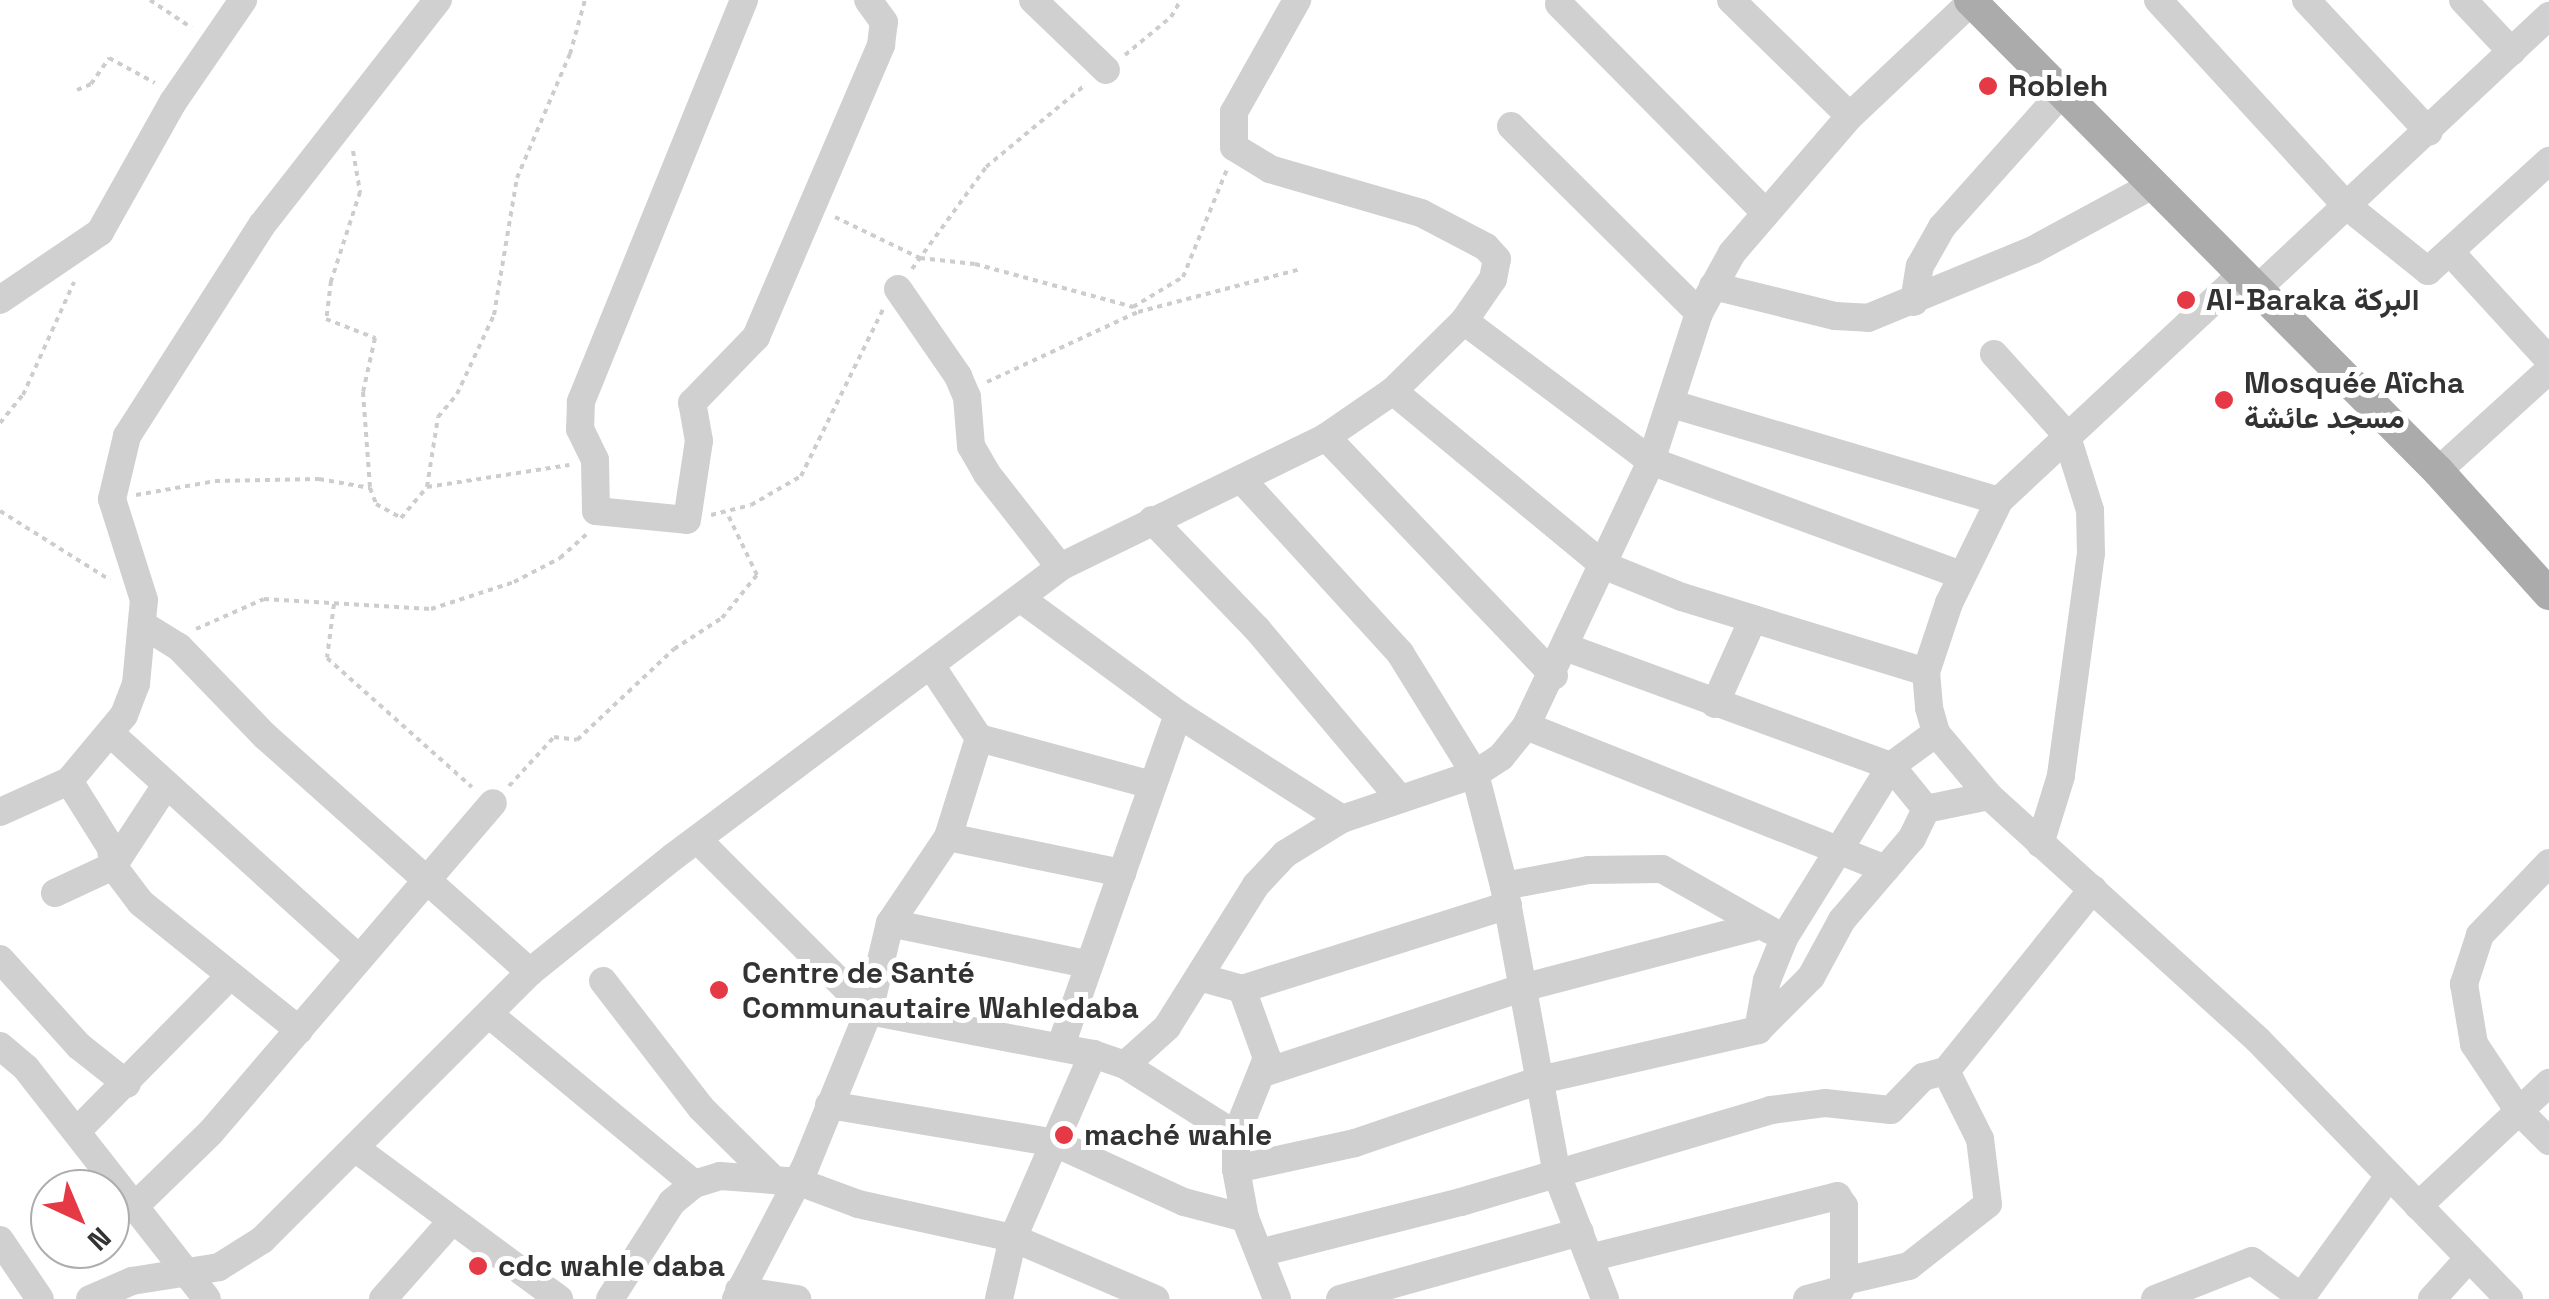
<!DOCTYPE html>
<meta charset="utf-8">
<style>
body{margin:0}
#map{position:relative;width:2549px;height:1299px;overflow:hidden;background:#fff;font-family:"Space Grotesk",Vazirmatn,sans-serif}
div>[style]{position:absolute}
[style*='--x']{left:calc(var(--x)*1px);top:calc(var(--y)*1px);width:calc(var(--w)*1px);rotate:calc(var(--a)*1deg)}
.path>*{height:4px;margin-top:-2px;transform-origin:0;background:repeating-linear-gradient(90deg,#cdcdcd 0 5px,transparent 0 10px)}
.minor>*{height:28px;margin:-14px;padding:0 14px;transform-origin:14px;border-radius:14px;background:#d0d0d0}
.major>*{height:32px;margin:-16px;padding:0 16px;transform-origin:16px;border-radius:16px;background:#ababab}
.dots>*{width:28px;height:28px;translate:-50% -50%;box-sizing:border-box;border:5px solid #fff;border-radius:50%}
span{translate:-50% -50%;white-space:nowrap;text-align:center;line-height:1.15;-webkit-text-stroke:10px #fff;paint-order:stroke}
.poi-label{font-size:30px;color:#333;font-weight:700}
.left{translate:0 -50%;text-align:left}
.north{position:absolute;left:30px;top:1169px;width:100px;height:100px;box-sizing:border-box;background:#fff;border:2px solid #adadad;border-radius:50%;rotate:136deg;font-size:28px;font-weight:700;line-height:40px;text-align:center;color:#333}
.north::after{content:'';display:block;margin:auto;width:35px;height:45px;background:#e63946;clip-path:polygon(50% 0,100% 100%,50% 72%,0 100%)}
</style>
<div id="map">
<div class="path">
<div style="--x:150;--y:0;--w:50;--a:33.7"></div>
<div style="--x:1125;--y:55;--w:60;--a:-39.6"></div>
<div style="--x:1171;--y:17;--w:20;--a:-60"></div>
<div style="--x:77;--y:90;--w:15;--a:-23"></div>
<div style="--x:91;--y:84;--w:32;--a:-55"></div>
<div style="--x:109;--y:58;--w:52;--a:28.5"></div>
<div style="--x:353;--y:151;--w:42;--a:80.3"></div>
<div style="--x:360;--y:192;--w:94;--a:108"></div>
<div style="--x:331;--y:281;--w:38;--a:97"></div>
<div style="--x:326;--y:319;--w:53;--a:21.2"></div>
<div style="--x:375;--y:338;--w:55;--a:102.5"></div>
<div style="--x:363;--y:392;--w:95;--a:85.8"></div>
<div style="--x:835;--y:217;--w:94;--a:25.8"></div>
<div style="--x:920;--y:258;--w:55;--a:6.2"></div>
<div style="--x:975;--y:264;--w:164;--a:15.2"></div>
<div style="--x:1133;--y:307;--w:58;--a:-31"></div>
<div style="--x:1183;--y:277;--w:117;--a:-67.8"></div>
<div style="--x:912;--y:269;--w:126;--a:-54"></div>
<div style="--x:986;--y:167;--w:129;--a:-39.6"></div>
<div style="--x:987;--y:382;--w:166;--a:-24.9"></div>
<div style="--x:1138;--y:312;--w:169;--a:-14.8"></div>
<div style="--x:0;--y:423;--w:36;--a:-51"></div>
<div style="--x:23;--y:395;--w:124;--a:-65.7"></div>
<div style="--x:427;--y:487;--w:71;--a:-81.1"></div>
<div style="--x:438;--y:417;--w:30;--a:-50"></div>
<div style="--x:457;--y:394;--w:87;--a:-64.9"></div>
<div style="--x:494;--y:315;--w:139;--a:-80.5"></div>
<div style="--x:517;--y:178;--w:135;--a:-66.9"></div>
<div style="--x:570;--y:54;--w:56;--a:-74.5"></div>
<div style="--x:136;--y:495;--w:80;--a:-10"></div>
<div style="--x:215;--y:481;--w:104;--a:-1.1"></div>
<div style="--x:319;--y:479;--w:52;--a:10"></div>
<div style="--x:370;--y:488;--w:17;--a:69"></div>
<div style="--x:376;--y:504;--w:29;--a:29"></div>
<div style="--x:401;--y:518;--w:40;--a:-50"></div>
<div style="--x:427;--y:487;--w:144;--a:-8.8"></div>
<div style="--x:0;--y:511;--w:130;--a:32.1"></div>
<div style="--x:711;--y:515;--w:41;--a:-14"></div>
<div style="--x:751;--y:505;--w:58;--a:-30.1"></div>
<div style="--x:801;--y:476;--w:186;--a:-63.8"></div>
<div style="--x:334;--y:604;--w:54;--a:97.4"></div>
<div style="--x:327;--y:658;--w:194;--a:41.7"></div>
<div style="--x:196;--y:629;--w:74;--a:-23.8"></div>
<div style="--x:264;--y:599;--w:167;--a:3.4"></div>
<div style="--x:431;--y:609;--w:87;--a:-18"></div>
<div style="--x:514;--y:582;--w:52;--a:-27.6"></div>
<div style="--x:560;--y:558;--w:36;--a:-42"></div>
<div style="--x:509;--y:786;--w:67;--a:-47.4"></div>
<div style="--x:554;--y:737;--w:23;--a:7"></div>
<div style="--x:577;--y:740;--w:133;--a:-43.2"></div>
<div style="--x:674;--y:649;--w:57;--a:-32.9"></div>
<div style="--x:722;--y:618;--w:55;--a:-50.9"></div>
<div style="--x:757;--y:575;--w:69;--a:-115.8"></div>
</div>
<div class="minor">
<div style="--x:744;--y:0;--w:434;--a:112.1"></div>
<div style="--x:581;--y:402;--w:27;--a:92"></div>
<div style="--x:580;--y:429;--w:34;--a:64"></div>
<div style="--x:595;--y:460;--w:51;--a:88.9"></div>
<div style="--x:596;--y:511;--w:91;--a:5.6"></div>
<div style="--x:687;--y:520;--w:80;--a:-81.4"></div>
<div style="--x:699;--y:441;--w:39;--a:-100"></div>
<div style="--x:692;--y:403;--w:92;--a:-45.9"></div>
<div style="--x:756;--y:337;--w:318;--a:-66.8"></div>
<div style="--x:881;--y:45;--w:23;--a:-83"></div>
<div style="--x:884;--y:22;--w:27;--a:-126"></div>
<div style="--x:1033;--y:0;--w:101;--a:43.8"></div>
<div style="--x:1731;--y:0;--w:166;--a:44.3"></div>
<div style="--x:2158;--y:0;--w:280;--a:47.5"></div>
<div style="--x:2347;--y:206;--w:104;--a:38.7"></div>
<div style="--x:2428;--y:271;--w:164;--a:-42.3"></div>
<div style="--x:2306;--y:0;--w:180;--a:47"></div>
<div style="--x:2463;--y:0;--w:71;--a:46.7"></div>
<div style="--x:1559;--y:4;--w:291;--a:45.3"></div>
<div style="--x:1511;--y:126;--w:265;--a:44.8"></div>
<div style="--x:2453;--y:255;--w:142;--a:47.6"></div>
<div style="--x:2240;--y:276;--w:330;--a:137"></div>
<div style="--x:1999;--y:501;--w:114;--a:116.1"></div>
<div style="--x:1949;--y:603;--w:73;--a:108.4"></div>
<div style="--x:1926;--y:672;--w:36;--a:85"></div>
<div style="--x:1929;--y:708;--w:26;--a:74"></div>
<div style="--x:1936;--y:733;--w:82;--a:49.9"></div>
<div style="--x:1989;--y:796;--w:363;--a:42.2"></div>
<div style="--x:2258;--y:1040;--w:361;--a:45.9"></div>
<div style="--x:1713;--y:286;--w:126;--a:13.8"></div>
<div style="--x:1835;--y:316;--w:33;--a:3"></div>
<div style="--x:1868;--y:318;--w:178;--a:-22.4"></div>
<div style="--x:2033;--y:250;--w:132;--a:-28.5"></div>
<div style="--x:898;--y:289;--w:106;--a:55.4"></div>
<div style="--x:958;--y:376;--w:23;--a:67"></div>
<div style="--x:967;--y:397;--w:49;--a:85.3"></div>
<div style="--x:971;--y:446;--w:32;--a:60"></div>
<div style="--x:987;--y:474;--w:118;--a:51.9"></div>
<div style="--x:2255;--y:291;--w:403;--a:-43.1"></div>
<div style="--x:0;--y:300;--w:121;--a:-34.2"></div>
<div style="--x:100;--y:232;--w:149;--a:-60.7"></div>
<div style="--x:173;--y:102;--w:124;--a:-55.5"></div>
<div style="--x:1914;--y:302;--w:36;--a:-81"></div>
<div style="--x:1920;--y:266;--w:45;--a:-60.6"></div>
<div style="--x:1942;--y:227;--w:178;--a:-48.2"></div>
<div style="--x:1464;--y:321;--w:234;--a:36.8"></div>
<div style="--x:1651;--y:461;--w:330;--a:20.2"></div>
<div style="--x:1994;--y:354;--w:108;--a:48"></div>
<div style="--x:2066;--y:434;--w:80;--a:72.5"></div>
<div style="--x:2090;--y:510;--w:43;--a:88.7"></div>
<div style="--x:2091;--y:553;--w:225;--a:97.7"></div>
<div style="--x:2061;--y:776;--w:71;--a:107.2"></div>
<div style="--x:1393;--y:391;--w:273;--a:39.6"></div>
<div style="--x:1603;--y:565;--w:85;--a:22.1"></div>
<div style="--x:1682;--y:597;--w:255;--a:17.1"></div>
<div style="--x:1672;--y:404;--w:341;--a:16.5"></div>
<div style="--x:1326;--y:437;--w:330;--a:46.3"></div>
<div style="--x:2438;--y:471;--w:150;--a:-42.3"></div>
<div style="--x:1243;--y:481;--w:233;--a:47.6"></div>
<div style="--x:1400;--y:653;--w:142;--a:58.2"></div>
<div style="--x:1475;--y:774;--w:116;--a:75.5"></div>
<div style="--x:1504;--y:886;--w:294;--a:79.6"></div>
<div style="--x:1557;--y:1175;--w:133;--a:68.8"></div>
<div style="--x:1152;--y:520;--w:151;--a:46.1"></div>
<div style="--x:1257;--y:629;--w:222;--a:49.9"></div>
<div style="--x:1020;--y:598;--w:196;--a:36.3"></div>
<div style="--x:1178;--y:714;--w:195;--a:32.6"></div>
<div style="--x:145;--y:626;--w:40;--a:32"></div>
<div style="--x:179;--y:647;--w:124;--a:46"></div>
<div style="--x:265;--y:736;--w:355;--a:41.7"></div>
<div style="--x:1568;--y:648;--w:344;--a:20.1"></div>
<div style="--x:1891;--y:766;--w:200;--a:121.9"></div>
<div style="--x:1785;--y:936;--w:48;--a:112.2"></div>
<div style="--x:1767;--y:980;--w:51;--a:100.2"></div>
<div style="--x:932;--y:667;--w:85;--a:56.5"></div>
<div style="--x:979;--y:738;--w:179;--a:15.2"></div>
<div style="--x:1715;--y:704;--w:93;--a:-65.9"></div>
<div style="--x:1526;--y:726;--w:387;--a:21.7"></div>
<div style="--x:110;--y:733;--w:336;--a:42.2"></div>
<div style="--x:69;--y:781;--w:79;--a:57.9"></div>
<div style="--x:111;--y:848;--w:18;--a:84"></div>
<div style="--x:113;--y:866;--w:46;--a:52.9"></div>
<div style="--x:141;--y:903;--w:203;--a:38.8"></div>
<div style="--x:1926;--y:809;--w:64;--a:-11.7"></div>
<div style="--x:0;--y:812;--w:76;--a:-24.2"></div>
<div style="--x:69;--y:781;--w:86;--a:-50.2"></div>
<div style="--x:124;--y:715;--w:33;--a:-69"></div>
<div style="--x:136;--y:684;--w:84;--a:-84.6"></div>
<div style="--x:144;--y:600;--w:106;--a:-107.6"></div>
<div style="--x:112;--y:499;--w:65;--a:-76.6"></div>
<div style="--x:127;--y:436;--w:250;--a:-57.4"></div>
<div style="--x:262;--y:225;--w:286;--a:-52"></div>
<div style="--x:948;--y:837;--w:178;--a:11.7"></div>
<div style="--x:698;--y:840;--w:242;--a:45"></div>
<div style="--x:869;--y:1011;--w:228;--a:10.9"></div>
<div style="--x:1093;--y:1054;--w:34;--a:19"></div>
<div style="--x:1125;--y:1065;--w:131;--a:32.2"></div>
<div style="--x:2549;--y:863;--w:100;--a:133.8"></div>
<div style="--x:2480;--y:935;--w:52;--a:108.1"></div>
<div style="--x:2464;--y:984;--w:61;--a:80.5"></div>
<div style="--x:2474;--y:1044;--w:79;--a:56.3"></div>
<div style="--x:2518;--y:1110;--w:44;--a:45"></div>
<div style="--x:1504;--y:886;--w:86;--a:-10.7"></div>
<div style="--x:1589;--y:870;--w:73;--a:-0.8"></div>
<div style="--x:1662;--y:869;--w:124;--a:29.5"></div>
<div style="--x:55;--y:893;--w:64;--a:-25"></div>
<div style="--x:113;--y:866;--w:97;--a:-56.8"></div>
<div style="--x:890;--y:923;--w:200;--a:11.8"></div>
<div style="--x:0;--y:959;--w:118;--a:47.8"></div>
<div style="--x:79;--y:1046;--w:61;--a:38.4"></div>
<div style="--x:1199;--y:977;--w:45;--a:15.6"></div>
<div style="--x:1242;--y:989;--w:279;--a:-17.5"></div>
<div style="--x:603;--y:981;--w:160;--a:52.3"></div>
<div style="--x:701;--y:1108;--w:103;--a:44.6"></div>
<div style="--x:1242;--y:989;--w:73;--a:70.1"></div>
<div style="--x:1267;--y:1058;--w:83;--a:111.9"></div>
<div style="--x:1236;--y:1135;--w:34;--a:90"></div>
<div style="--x:1236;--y:1169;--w:50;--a:79.6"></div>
<div style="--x:1245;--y:1218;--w:87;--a:68.4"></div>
<div style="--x:490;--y:1015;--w:265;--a:39.6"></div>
<div style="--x:1061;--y:1045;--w:351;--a:-70.5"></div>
<div style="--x:0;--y:1046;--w:34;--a:40"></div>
<div style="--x:26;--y:1068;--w:293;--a:51.9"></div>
<div style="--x:1125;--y:1065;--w:57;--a:-42.1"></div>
<div style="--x:1167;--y:1027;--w:168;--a:-57.9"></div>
<div style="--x:1256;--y:885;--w:42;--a:-46.9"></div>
<div style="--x:1285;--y:854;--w:67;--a:-31.6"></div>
<div style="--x:1342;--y:819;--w:140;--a:-18.7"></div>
<div style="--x:1475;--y:774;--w:31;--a:-33"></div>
<div style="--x:1501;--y:757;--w:40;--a:-51"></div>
<div style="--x:1526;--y:726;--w:293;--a:-64.7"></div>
<div style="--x:1651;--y:461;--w:156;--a:-72"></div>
<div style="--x:1699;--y:313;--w:68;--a:-61.2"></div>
<div style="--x:1732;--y:253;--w:181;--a:-49.3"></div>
<div style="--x:1850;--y:116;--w:169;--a:-43.3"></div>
<div style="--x:1263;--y:1073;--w:273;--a:-18.2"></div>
<div style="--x:1522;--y:988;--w:245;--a:-14.7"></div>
<div style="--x:829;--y:1105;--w:229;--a:9.5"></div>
<div style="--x:1055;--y:1143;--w:142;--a:24.6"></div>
<div style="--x:1184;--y:1202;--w:63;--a:14.7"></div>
<div style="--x:77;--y:1131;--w:216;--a:-45.4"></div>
<div style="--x:355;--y:1148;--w:254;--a:36.5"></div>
<div style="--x:1236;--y:1169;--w:122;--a:-12.3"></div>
<div style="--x:1355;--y:1143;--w:195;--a:-18.8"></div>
<div style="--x:1540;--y:1080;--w:224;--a:-12.9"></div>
<div style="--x:1758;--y:1030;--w:75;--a:-45"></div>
<div style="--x:1811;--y:977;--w:65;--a:-61.5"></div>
<div style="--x:1842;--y:920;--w:108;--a:-49.5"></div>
<div style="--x:1912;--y:838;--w:32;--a:-64"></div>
<div style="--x:1926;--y:809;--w:55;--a:-129.1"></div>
<div style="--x:1891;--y:766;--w:56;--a:-36.3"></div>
<div style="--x:135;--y:1206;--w:106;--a:-44.2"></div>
<div style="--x:211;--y:1132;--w:433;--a:-49.4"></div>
<div style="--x:2418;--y:1206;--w:180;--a:-43.2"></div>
<div style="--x:0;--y:1240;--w:71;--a:55.9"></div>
<div style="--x:1259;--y:1253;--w:208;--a:-14.2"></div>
<div style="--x:1461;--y:1202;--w:323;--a:-16.5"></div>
<div style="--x:1771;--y:1110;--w:54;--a:-7.4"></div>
<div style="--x:1825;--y:1103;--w:66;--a:6.1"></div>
<div style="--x:1891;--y:1110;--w:46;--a:-45.9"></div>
<div style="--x:1923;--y:1077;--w:24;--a:-15"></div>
<div style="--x:1593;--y:1257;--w:252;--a:-14"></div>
<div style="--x:1837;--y:1196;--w:12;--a:55"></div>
<div style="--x:1844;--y:1206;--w:75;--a:90"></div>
<div style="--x:739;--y:1290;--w:59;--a:8.8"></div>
<div style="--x:90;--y:1299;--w:46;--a:-23.2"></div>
<div style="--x:132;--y:1281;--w:88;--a:-9.1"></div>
<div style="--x:219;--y:1267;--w:51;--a:-32.1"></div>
<div style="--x:262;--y:1240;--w:379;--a:-45"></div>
<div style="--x:530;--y:972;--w:184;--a:-38.8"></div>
<div style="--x:673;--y:857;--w:484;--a:-36.8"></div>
<div style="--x:1060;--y:567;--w:296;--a:-26"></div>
<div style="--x:1326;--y:437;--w:81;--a:-34.5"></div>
<div style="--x:1393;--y:391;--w:100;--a:-44.6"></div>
<div style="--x:1464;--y:321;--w:51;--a:-55.4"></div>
<div style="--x:1493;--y:279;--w:20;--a:-79"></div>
<div style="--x:1497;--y:259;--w:16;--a:-133"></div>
<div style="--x:1486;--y:247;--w:73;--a:-152.4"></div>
<div style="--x:1421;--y:213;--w:157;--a:-163.8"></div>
<div style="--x:1270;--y:169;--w:42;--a:-148.6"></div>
<div style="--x:1234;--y:147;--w:35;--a:-90"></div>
<div style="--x:1234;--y:112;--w:129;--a:-60.6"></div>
<div style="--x:383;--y:1299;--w:101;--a:-48.6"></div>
<div style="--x:610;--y:1299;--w:115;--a:-57.4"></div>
<div style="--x:672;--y:1202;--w:28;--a:-39"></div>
<div style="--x:694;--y:1184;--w:27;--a:-17"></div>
<div style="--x:720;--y:1176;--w:79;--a:4.3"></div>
<div style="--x:799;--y:1182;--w:63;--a:20.4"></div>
<div style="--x:858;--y:1204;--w:159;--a:12.4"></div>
<div style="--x:1013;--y:1238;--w:155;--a:23.2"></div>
<div style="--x:736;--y:1299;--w:151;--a:-62.4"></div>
<div style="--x:806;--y:1165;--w:166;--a:-67.8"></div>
<div style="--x:869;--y:1011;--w:90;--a:-76.6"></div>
<div style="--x:890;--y:923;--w:104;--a:-56"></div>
<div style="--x:948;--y:837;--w:104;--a:-72.6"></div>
<div style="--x:999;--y:1299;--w:63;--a:-77.1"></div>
<div style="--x:1013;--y:1238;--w:201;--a:-66.5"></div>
<div style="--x:1340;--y:1299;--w:249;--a:-15.6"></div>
<div style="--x:1807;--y:1299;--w:34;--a:-15"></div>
<div style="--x:1840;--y:1290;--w:10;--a:-66"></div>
<div style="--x:1844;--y:1281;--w:67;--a:-13"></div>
<div style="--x:1909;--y:1266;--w:100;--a:-38.1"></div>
<div style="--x:1988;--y:1204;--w:65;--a:-97"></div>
<div style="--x:1980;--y:1139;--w:76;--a:-116.6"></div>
<div style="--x:1946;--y:1071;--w:234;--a:-51.1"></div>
<div style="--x:2155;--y:1299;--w:104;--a:-21.4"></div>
<div style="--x:2252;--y:1261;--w:61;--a:36.3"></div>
<div style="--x:2300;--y:1299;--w:152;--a:-54.1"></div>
<div style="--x:2432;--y:1299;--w:55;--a:-47.9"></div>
</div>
<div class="major">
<div style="--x:1970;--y:0;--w:664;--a:45.18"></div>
<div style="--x:2438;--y:471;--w:166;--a:47.9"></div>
</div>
<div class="dots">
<div style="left:1988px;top:86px;background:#e63946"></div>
<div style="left:2186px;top:300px;background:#e63946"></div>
<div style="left:2224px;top:400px;background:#e63946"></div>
<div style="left:719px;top:990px;background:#e63946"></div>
<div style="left:1064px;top:1135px;background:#e63946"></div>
<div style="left:478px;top:1266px;background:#e63946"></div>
</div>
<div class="poi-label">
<span class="left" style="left:2008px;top:86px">Robleh</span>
<span class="left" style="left:2206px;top:300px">Al-Baraka البركة</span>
<span class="left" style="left:2244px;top:400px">Mosquée Aïcha<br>مسجد عائشة</span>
<span class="left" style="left:742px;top:990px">Centre de Santé<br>Communautaire Wahledaba</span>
<span class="left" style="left:1084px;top:1135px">maché wahle</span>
<span class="left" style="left:498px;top:1266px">cdc wahle daba</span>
</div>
<div class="north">N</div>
</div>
